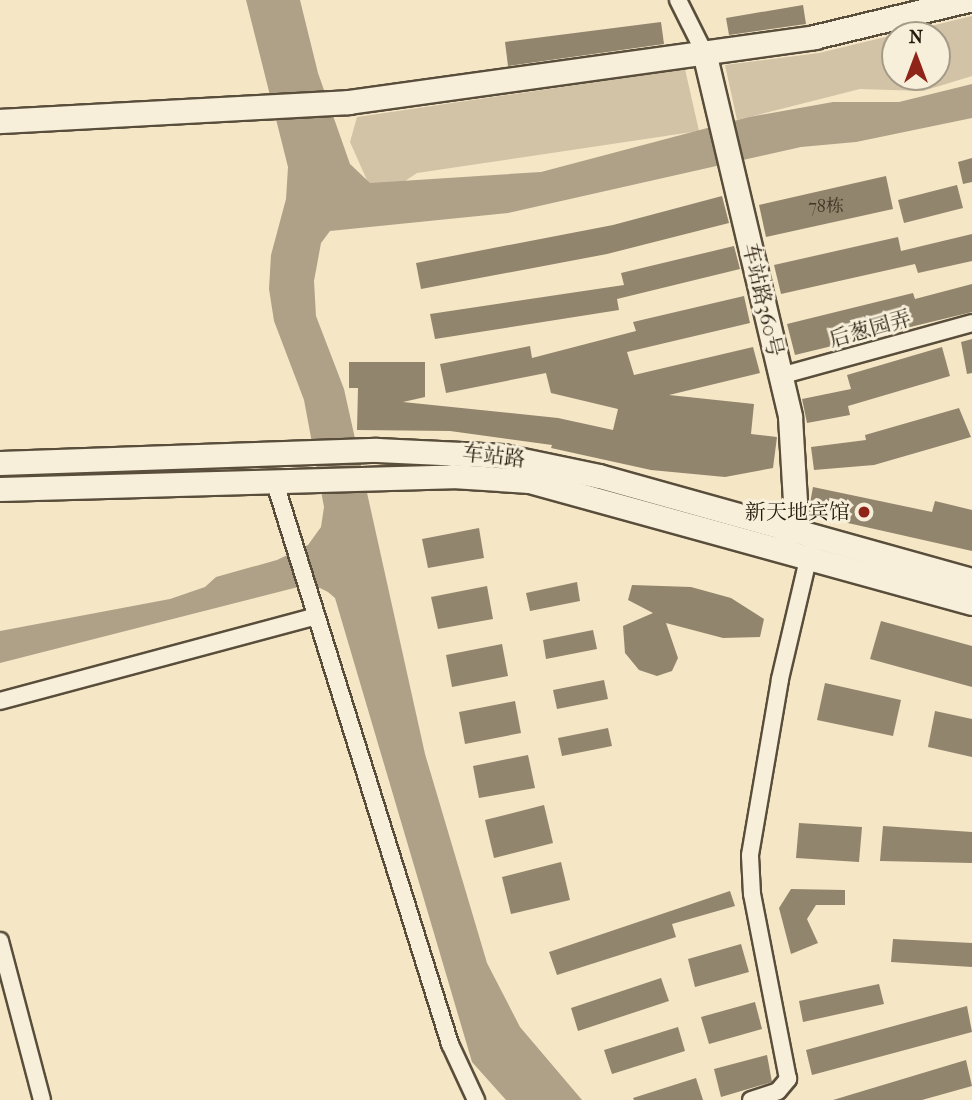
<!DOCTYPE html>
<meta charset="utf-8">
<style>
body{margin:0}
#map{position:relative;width:972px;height:1100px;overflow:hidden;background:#f5e6c6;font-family:"IM FELL French Canon","Noto Serif SC",serif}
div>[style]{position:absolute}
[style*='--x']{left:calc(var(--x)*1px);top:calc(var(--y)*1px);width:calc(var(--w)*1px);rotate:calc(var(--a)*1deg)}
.green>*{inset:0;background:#d2c3a7}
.water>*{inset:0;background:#aea187}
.building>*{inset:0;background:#91856d}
.roads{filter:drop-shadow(2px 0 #594e3b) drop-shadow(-2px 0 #594e3b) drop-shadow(0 2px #594e3b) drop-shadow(0 -2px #594e3b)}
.street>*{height:16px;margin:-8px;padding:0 8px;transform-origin:8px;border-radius:8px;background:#f8efda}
.secondary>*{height:23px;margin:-11.5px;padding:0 11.5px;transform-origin:11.5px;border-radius:11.5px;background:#f8efda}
.dots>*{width:19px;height:19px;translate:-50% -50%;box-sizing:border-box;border:4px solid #f8efda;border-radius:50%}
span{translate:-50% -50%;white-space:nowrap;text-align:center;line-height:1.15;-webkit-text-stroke:6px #f8efda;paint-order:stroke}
.number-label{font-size:18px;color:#403625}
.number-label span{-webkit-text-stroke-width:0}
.street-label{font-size:21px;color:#251b0d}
.poi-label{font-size:21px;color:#251b0d}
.right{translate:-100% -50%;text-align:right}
.north{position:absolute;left:881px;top:21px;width:70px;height:70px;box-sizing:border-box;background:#f8efda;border:2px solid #a49a88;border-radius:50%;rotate:0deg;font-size:19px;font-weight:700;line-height:28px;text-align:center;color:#251b0d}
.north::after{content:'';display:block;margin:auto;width:24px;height:32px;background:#8f2418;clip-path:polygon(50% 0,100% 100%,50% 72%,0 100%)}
</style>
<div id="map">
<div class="green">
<div style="clip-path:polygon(evenodd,972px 16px,972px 76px,923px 91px,860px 89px,737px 120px,725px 65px,819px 53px,972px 16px,895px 35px,937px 35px,937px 77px,895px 77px,895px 35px)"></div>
<div style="clip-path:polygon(685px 69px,699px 131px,417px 173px,393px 189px,370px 187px,350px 142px,357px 117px)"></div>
</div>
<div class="water">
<div style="clip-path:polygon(246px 0,300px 0,318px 73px,350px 164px,370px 183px,541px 172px,749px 117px,833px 102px,899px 102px,972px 84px,972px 118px,856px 142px,801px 147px,508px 213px,330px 231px,321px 243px,314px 281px,316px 316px,344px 389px,425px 754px,487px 963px,520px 1027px,582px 1100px,506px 1100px,472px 1062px,335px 598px,328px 592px,314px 585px,302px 586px,0 663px,0 631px,170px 599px,205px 587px,216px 577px,277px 560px,308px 545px,321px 527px,324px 507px,304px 400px,274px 321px,269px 289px,271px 255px,286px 199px,288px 167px)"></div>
</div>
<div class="building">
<div style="clip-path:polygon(803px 5px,806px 24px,729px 35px,726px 18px)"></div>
<div style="clip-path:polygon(661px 22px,664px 44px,508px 66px,505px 42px)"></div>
<div style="clip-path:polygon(972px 158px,972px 182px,963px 184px,958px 162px)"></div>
<div style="clip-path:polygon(886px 176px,893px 209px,766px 237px,759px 205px)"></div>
<div style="clip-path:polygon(957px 185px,963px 208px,904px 223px,898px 200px)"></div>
<div style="clip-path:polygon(722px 196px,729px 223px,607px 254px,421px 289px,416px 263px,613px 225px)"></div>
<div style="clip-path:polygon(972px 234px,972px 261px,918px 273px,915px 264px,781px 294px,774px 265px,898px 237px,901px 251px)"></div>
<div style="clip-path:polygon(734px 246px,740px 269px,617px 299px,619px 310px,435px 339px,430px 314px,624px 285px,621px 273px)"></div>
<div style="clip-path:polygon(972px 284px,972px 312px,795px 355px,787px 324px,913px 293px,915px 299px)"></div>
<div style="clip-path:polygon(744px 296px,750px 323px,627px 352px,634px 375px,753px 347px,760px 373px,669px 395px,754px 404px,751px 434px,777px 437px,773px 468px,725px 477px,651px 470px,551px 448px,552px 445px,450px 431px,357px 430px,358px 388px,349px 388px,349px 362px,425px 362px,425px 397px,403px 402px,558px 418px,613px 430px,618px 409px,551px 393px,546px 373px,446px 393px,440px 364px,530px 346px,532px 358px,636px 331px,633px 322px)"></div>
<div style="clip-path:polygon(972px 339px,972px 373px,967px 374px,961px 342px)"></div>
<div style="clip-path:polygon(942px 347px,950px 376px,848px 406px,850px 415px,807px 423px,802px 399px,851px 389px,847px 375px)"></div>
<div style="clip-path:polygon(959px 408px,971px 437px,874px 465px,814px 470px,811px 447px,866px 440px,865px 435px)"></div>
<div style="clip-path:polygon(813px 487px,932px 512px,935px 501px,972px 510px,972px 551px,808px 514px)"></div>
<div style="clip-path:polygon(479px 528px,484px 558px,428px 568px,422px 539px)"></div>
<div style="clip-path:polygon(577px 582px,580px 601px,530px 611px,526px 593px)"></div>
<div style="clip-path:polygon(632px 585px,691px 587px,731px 598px,764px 619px,760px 637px,723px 638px,666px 623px,678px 658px,672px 671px,657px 676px,639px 670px,625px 653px,623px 626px,653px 613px,628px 600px)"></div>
<div style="clip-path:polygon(487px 586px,493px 619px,438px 629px,431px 597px)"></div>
<div style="clip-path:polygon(881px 621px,972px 646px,972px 687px,870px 659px)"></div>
<div style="clip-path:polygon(593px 630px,597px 649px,546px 659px,543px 640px)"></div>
<div style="clip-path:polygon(502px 644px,508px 676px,452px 687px,446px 655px)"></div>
<div style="clip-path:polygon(604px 680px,608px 699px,557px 709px,553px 690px)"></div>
<div style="clip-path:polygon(825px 683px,901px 700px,893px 736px,817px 720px)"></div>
<div style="clip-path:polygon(515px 701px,521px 733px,465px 744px,459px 712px)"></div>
<div style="clip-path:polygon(935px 711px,972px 719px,972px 757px,928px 747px)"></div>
<div style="clip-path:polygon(608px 728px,612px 746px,562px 756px,558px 738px)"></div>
<div style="clip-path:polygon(528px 755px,535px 788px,479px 798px,473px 766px)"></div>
<div style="clip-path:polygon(544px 805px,553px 843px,494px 858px,485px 820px)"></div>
<div style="clip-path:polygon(799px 823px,862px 827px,859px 862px,796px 858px)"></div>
<div style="clip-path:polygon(883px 826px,972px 832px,972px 863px,880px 861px)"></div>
<div style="clip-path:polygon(561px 862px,570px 900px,511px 914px,502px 877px)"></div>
<div style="clip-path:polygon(791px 889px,845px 890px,845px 905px,816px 905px,807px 919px,818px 943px,791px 954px,779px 908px)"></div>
<div style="clip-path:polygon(730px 891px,735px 906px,672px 924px,676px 937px,557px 975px,549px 952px)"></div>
<div style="clip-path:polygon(893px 939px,972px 943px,972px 967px,891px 962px)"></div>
<div style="clip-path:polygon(741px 944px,749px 972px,695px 987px,688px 959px)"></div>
<div style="clip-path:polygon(661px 978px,669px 1001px,578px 1031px,571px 1008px)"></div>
<div style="clip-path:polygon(879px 984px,884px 1004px,803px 1022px,799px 1001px)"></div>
<div style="clip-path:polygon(755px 1002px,762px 1029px,709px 1044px,701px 1017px)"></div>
<div style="clip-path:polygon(967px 1006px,972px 1032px,812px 1075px,806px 1050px)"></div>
<div style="clip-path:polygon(678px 1027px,685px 1051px,612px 1074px,604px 1050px)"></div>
<div style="clip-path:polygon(767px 1055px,772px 1082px,721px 1097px,714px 1069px)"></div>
<div style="clip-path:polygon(966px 1060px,972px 1086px,922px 1100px,833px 1100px)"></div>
<div style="clip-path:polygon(696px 1078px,703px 1100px,634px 1100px,633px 1098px)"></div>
</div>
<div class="roads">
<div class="street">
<div style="--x:678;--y:0;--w:58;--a:63.4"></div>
<div style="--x:780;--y:376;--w:199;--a:-15.4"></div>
<div style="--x:274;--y:480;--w:591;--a:72.67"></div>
<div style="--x:450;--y:1044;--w:62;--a:65.1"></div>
<div style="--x:0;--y:701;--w:324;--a:-15"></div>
<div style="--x:0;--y:941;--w:164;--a:75.2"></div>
<div style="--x:751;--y:1100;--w:28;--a:-18"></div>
<div style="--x:778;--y:1091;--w:16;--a:-50"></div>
<div style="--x:788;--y:1079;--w:188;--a:-101"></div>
<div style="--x:752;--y:894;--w:39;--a:-93"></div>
<div style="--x:750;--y:855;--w:179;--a:-80.3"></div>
<div style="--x:780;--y:679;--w:131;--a:-76.8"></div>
</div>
<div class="secondary">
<div style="--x:704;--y:52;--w:375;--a:76.7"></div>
<div style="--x:790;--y:417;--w:85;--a:86.6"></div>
<div style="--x:795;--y:502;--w:42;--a:103.7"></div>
<div style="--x:0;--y:121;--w:349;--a:-3.1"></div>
<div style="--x:348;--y:102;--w:471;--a:-7.9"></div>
<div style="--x:814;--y:37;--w:158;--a:-13.5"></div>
<div style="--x:0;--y:463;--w:377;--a:-2"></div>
<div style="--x:377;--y:450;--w:126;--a:2.7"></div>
<div style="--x:503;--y:456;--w:98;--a:11.8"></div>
<div style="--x:599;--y:476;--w:387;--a:15.6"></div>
<div style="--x:0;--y:489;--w:452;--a:-1.6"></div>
<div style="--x:452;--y:476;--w:77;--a:3.7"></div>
<div style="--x:529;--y:481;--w:459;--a:15.4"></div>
</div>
</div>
<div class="dots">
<div style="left:864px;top:512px;background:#8f2418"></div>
</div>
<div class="number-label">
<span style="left:826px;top:207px">78栋</span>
</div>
<div class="street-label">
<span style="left:763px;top:300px;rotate:77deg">车站路360号</span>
<span style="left:870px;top:329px;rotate:-16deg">后葱园弄</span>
<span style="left:494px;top:456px;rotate:6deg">车站路</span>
</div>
<div class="poi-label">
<span class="right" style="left:850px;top:512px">新天地宾馆</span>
</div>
<div class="north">N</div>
</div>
